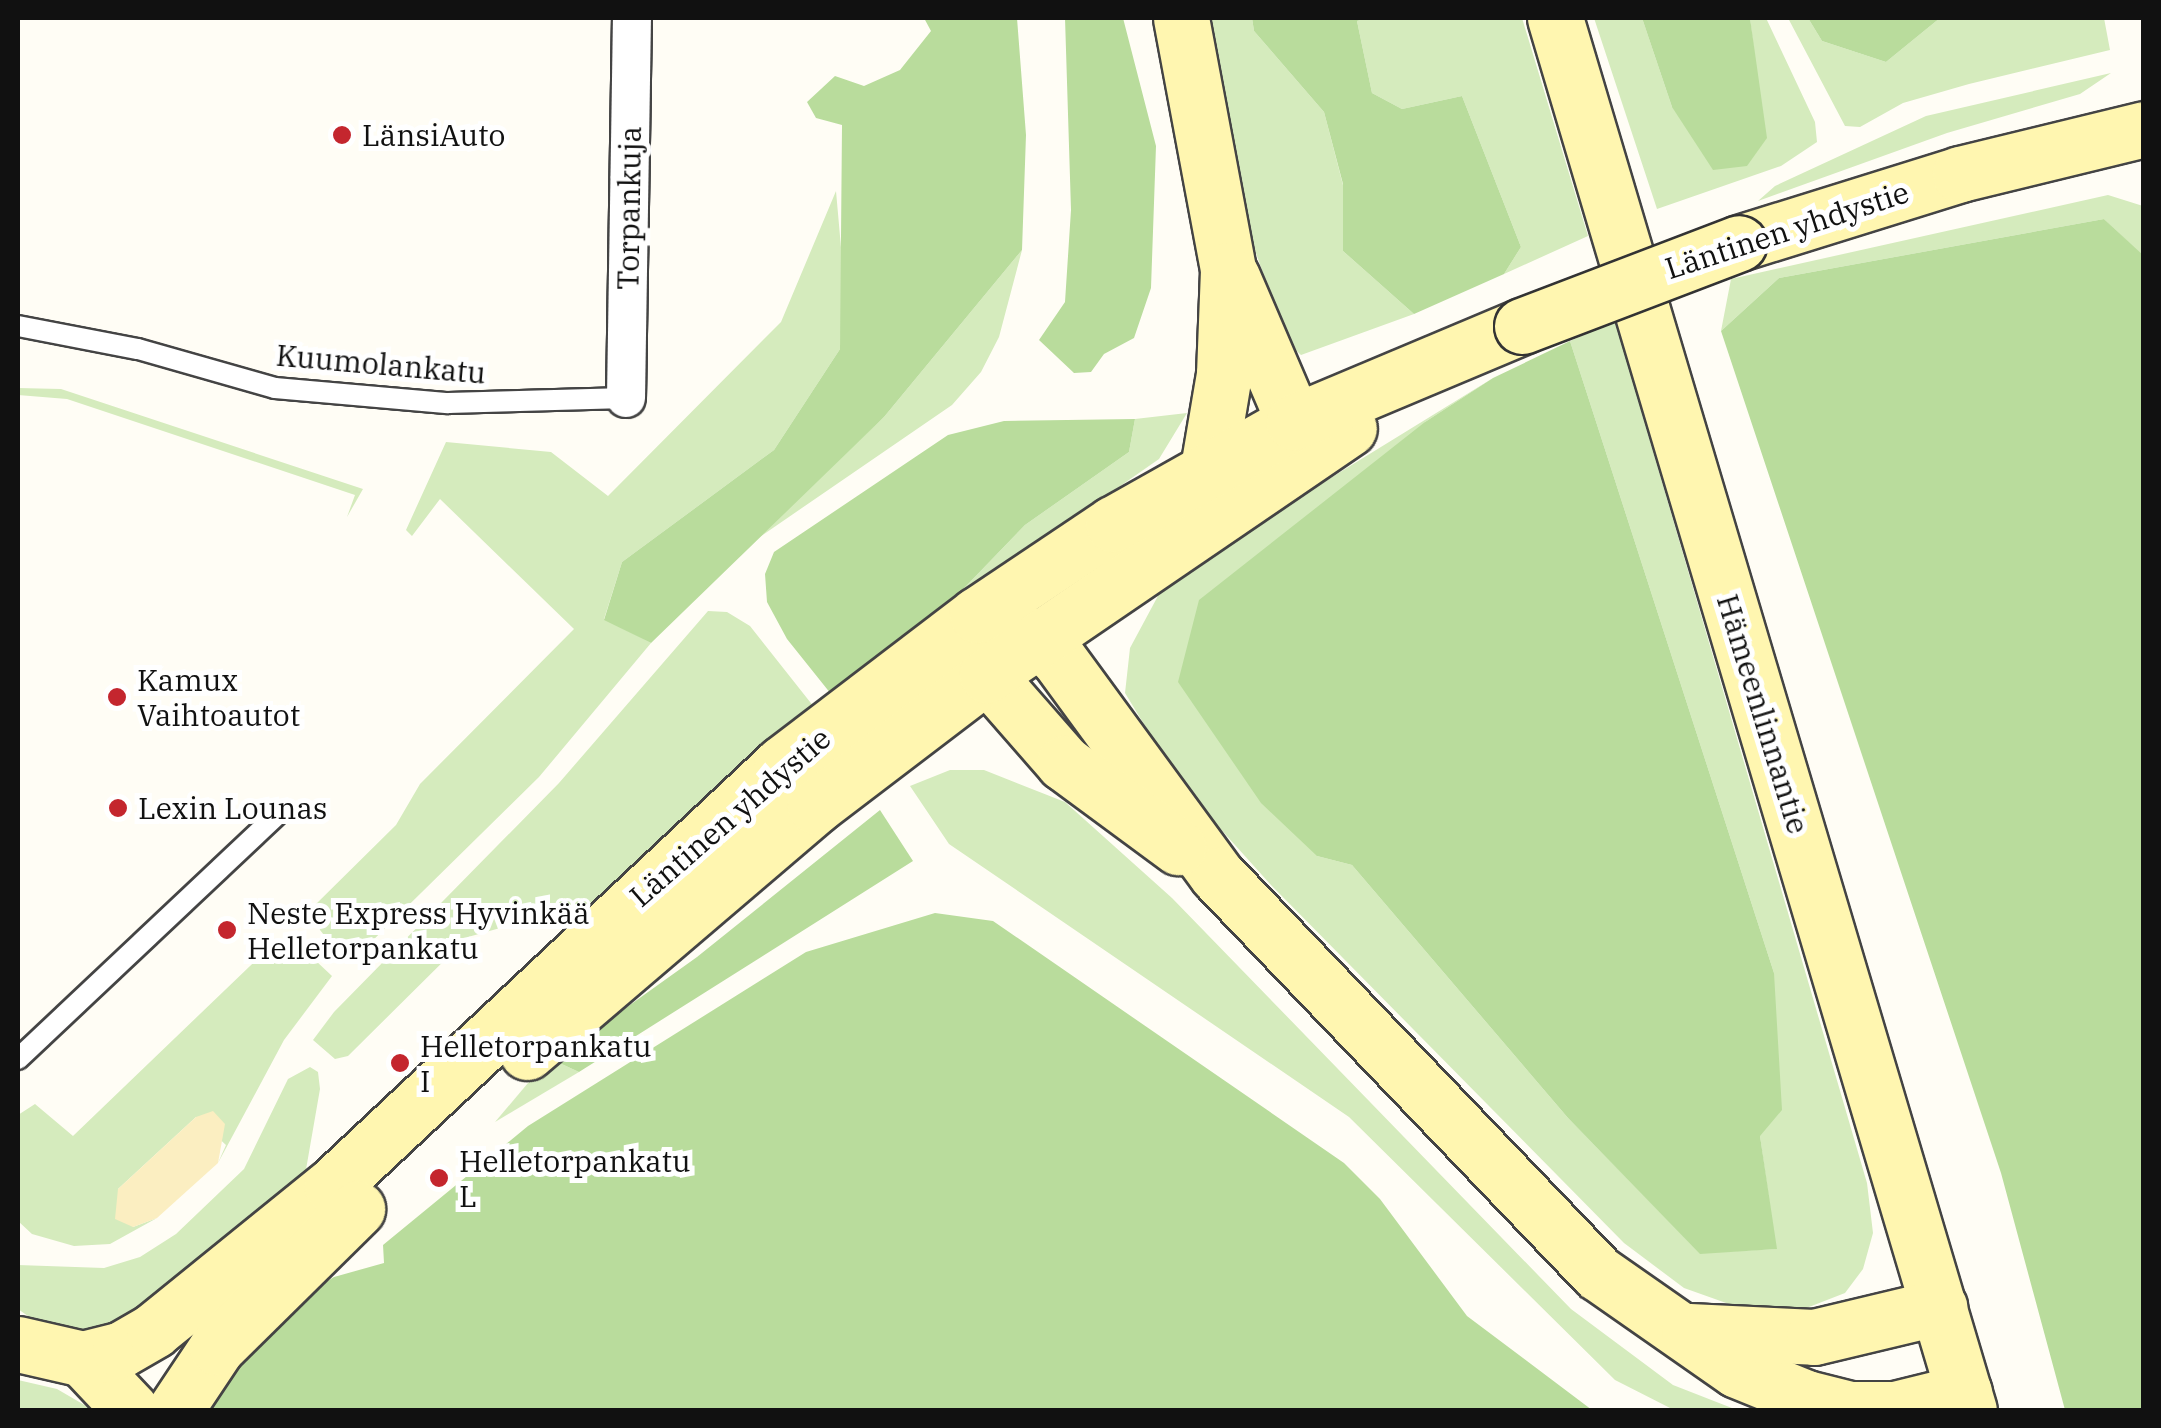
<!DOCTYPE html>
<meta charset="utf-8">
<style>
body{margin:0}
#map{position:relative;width:2161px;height:1428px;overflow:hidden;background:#fffdf5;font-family:"IBM Plex Serif",serif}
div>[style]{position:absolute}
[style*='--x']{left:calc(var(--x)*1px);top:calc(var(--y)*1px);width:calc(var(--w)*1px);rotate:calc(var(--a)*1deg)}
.green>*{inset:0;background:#d5ebbd}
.forest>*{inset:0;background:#b9dc9c}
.sand>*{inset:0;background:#fbeec1}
.roads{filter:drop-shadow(2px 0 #444) drop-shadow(-2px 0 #444) drop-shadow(0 2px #444) drop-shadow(0 -2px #444)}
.service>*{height:20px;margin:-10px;padding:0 10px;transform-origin:10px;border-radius:10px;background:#fff}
.minor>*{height:38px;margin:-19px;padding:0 19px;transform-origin:19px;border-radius:19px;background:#fff}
.secondary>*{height:55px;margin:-27.5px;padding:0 27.5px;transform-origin:27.5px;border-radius:27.5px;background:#fff6b0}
.bridges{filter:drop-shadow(2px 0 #333) drop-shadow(-2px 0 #333) drop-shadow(0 2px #333) drop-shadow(0 -2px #333)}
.secondary-bridge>*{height:55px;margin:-27.5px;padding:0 27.5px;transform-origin:27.5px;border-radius:27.5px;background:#fff6b0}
.dots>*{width:28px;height:28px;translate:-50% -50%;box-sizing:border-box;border:5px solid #fff;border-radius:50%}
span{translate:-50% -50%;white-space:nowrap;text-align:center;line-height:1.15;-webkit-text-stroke:10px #fff;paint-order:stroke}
.poi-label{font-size:30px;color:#111}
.left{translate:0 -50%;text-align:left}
.street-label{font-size:30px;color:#111}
.frame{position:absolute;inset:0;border:20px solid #111;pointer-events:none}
</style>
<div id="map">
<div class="green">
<div style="clip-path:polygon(1206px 18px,1252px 18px,1254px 31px,1324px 112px,1343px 185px,1343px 251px,1414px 314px,1301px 355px,1287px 342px,1249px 233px)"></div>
<div style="clip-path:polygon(1367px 18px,1522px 18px,1588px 236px,1504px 274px,1521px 247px,1462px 96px,1402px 109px,1372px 93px,1357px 21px)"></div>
<div style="clip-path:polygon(1594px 18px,1642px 18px,1672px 107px,1756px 69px,1750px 18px,1766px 18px,1815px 122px,1817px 142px,1781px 166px,1657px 209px)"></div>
<div style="clip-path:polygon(1788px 18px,1808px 18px,1822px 41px,1886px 62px,1940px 18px,2104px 18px,2110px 50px,1969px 84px,1903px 103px,1860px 127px,1845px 126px)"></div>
<div style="clip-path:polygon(2111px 73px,2080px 94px,1947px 133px,1758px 201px,1775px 186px,1926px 116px)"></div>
<div style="clip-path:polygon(836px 191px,844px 281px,840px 349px,774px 450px,622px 562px,604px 619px,651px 643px,539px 777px,362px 951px,335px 949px,320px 930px,314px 906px,396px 825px,420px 784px,574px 629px,440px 499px,412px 536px,406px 530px,446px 442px,551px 452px,608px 496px,781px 322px)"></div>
<div style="clip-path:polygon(2108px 195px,2143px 206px,2143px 256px,2104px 219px,1779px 278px,1721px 331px,1731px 279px)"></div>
<div style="clip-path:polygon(1022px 250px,999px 337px,981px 372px,952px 405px,748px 545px,884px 417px)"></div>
<div style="clip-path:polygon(1615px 321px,1867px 1183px,1873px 1233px,1863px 1269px,1845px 1293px,1791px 1314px,1743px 1309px,1684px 1288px,1624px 1243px,1271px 885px,1181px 785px,1125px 693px,1130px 648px,1159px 594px,1199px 559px,1493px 378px,1425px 422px,1317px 856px,1352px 865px,1568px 1118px,1700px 1253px,1776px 1249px,1760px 1136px,1774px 973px,1570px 341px)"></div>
<div style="clip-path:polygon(18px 388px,61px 389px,363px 489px,347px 517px,355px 495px,67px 399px,18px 395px)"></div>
<div style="clip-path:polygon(1187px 413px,1159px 459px,944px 609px,1025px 525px,1129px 452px,1135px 419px)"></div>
<div style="clip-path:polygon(708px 611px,727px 612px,750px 626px,814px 707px,603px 899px,468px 937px,348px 1056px,335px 1059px,313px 1040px,334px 1012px,559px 783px)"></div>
<div style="clip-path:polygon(950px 770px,984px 770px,1065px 802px,1172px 898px,1571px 1309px,1673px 1385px,1737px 1410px,1674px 1410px,1615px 1380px,1349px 1117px,949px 844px,910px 786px)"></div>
<div style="clip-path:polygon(277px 940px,299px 945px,332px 976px,284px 1040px,218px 1163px,226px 1145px,196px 1117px,118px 1189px,133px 1227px,157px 1218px,110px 1244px,74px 1246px,32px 1234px,18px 1221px,18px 1115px,35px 1104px,73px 1136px)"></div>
<div style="clip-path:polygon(553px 1060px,579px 1072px,495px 1122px,528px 1083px)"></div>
<div style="clip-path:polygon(310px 1067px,318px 1072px,320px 1089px,304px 1181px,116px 1326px,93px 1332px,45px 1328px,18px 1309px,18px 1265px,104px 1268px,140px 1257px,176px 1234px,244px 1169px,288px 1079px)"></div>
<div style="clip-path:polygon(18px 1380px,57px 1389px,93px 1410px,18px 1410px)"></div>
</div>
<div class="forest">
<div style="clip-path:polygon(924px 18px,1017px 18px,1026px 135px,1022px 250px,884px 417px,651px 643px,604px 620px,622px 562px,774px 450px,840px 349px,842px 125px,816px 118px,807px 102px,835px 76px,864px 86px,900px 70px,931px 31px)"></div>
<div style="clip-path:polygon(1065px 18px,1123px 18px,1156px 146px,1151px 288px,1134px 338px,1104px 354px,1091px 372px,1074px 373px,1039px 340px,1065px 302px,1071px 210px)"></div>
<div style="clip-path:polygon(1252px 18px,1367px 18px,1357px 21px,1372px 93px,1402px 109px,1462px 96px,1521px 247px,1504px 274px,1414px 314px,1343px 251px,1343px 184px,1324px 112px,1254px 31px)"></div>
<div style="clip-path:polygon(1642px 18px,1750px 18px,1767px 138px,1747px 166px,1713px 170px,1672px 107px)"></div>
<div style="clip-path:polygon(1808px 18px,1940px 18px,1886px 62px,1822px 41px)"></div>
<div style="clip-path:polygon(2104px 219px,2144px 256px,2144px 1410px,2065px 1410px,2001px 1173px,1721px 331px,1779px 278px)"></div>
<div style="clip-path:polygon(1570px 341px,1774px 973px,1782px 1110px,1760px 1136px,1777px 1249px,1700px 1254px,1568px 1118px,1352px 865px,1317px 856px,1261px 803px,1178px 682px,1199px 600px,1425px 422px,1493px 378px)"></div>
<div style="clip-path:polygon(1135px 419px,1129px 452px,1025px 525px,944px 609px,831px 694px,787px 639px,767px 602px,765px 574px,774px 552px,948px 435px,1004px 421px)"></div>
<div style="clip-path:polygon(880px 810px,913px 861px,579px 1072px,553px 1060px,697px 957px)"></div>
<div style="clip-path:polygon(935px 913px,993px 921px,1344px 1163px,1380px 1199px,1467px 1316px,1592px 1410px,208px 1410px,248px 1347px,302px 1297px,334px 1277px,384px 1263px,383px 1245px,528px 1126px,806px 952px)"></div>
</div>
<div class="sand">
<div style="clip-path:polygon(213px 1111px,225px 1124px,218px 1163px,157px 1218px,133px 1227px,115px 1219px,118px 1189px,196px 1117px)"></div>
</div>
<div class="roads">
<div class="service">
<div style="--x:18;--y:326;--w:122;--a:10.9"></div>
<div style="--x:138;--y:349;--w:142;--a:15.9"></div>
<div style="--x:275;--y:388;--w:174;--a:5"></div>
<div style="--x:448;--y:403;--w:178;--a:-1.6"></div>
<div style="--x:18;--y:1059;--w:360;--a:-43.3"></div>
</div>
<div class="minor">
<div style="--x:626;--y:398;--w:380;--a:-89.1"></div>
</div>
<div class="secondary">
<div style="--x:1181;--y:18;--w:256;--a:79.4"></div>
<div style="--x:1228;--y:270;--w:104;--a:92.2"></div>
<div style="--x:1224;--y:374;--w:96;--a:99.6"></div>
<div style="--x:1555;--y:18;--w:1452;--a:73.44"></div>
<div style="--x:1739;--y:243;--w:232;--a:-17.3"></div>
<div style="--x:1960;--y:174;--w:189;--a:-13.7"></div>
<div style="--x:1232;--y:277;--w:158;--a:66.8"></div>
<div style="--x:1003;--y:625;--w:37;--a:22"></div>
<div style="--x:1037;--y:639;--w:28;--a:42"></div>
<div style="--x:1058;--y:658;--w:269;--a:53.8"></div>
<div style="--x:1217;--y:875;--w:551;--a:46.25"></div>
<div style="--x:1598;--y:1273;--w:169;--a:34.9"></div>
<div style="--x:1737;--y:1370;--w:74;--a:22.1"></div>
<div style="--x:1806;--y:1398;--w:45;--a:14"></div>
<div style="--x:1850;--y:1409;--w:45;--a:0"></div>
<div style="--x:1895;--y:1409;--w:71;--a:-13.8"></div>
<div style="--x:981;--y:640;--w:36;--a:80"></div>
<div style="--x:987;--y:675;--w:117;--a:48.8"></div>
<div style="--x:1064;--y:763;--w:142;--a:36.4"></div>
<div style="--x:527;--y:1052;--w:379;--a:-40.5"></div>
<div style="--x:815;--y:806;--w:216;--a:-37.3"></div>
<div style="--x:987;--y:675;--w:438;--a:-34.3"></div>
<div style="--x:1689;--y:1331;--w:125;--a:2.7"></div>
<div style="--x:1814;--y:1337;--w:129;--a:-13.5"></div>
<div style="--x:18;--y:1344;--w:67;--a:13"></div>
<div style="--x:83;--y:1359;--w:70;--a:46.7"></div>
<div style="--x:83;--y:1359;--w:38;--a:-14"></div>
<div style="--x:120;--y:1350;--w:39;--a:-30"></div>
<div style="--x:154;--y:1330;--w:229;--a:-39"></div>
<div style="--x:332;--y:1186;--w:617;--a:-43.16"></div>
<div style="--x:782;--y:764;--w:245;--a:-37.4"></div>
<div style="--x:977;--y:615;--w:164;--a:-33.8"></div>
<div style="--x:1113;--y:524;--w:208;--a:-29.4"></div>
<div style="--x:1294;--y:422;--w:247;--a:-22.8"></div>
<div style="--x:175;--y:1410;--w:76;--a:-56.3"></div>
<div style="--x:217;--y:1347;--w:197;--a:-44.6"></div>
</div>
</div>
<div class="bridges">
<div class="secondary-bridge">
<div style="--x:1522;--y:326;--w:232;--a:-20.9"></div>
</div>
</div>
<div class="dots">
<div style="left:342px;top:135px;background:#c4262e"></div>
<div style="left:117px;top:697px;background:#c4262e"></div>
<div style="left:118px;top:808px;background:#c4262e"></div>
<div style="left:227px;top:930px;background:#c4262e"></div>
<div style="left:400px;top:1063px;background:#c4262e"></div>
<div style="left:439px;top:1178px;background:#c4262e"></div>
</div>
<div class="poi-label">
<span class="left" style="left:362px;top:135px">LänsiAuto</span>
<span class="left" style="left:137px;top:697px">Kamux<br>Vaihtoautot</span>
<span class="left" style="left:138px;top:808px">Lexin Lounas</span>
<span class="left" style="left:247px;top:930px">Neste Express Hyvinkää<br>Helletorpankatu</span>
<span class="left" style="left:420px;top:1063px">Helletorpankatu<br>I</span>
<span class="left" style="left:459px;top:1178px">Helletorpankatu<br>L</span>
</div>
<div class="street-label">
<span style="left:629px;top:208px;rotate:-89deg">Torpankuja</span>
<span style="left:1787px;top:230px;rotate:-18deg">Läntinen yhdystie</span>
<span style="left:381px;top:364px;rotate:5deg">Kuumolankatu</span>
<span style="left:1763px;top:714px;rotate:73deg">Hämeenlinnantie</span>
<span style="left:730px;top:817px;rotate:-41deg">Läntinen yhdystie</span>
</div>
<div class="frame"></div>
</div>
